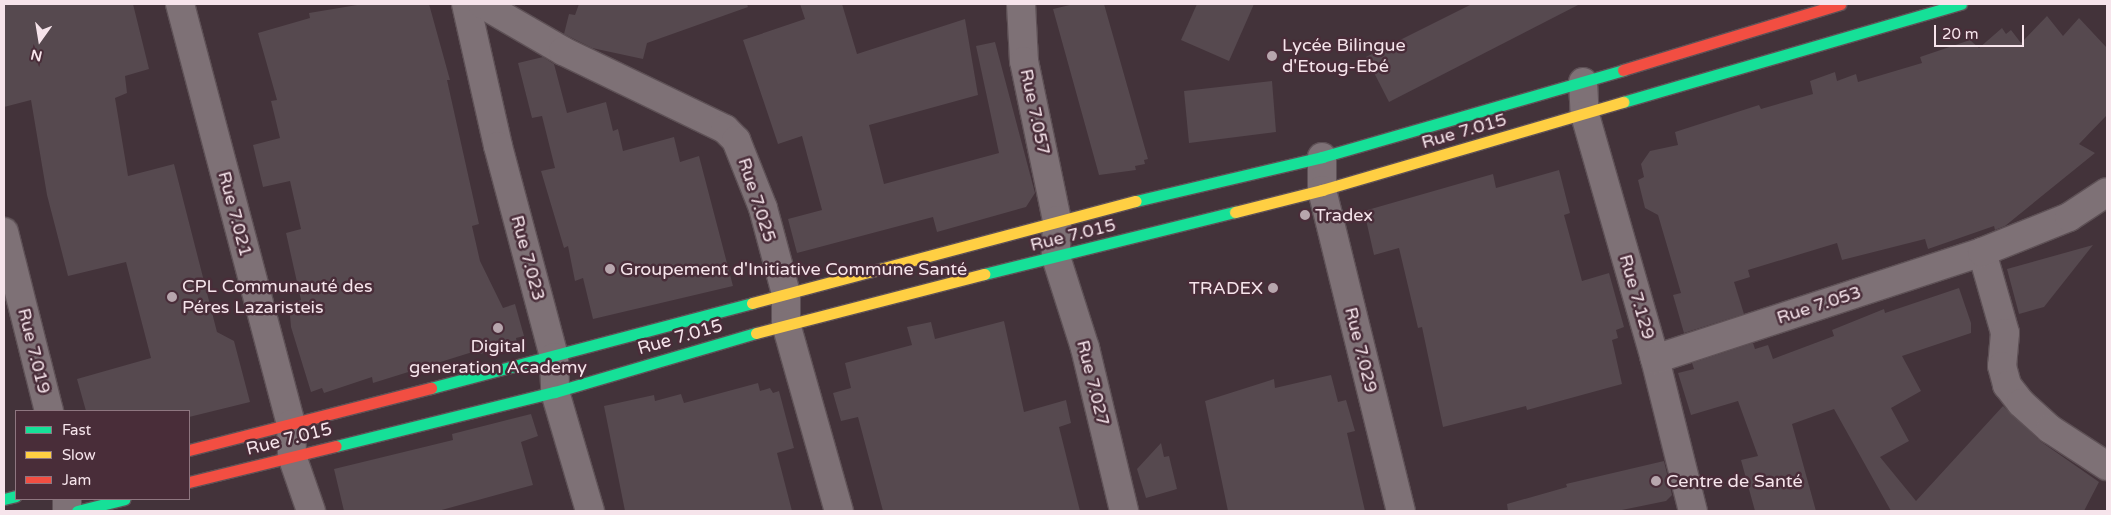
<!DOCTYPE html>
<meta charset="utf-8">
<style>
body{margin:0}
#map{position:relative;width:2111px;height:515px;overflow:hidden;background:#43333a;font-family:"Varela Round",sans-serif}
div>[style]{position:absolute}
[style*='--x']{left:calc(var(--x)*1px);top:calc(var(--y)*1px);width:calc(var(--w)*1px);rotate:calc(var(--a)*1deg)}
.building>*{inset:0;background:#56494f}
.roads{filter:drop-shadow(1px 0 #5e5156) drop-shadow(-1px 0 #5e5156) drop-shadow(0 1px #5e5156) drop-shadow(0 -1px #5e5156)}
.street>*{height:28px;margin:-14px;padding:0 14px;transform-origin:14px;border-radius:14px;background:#7e7176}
.fast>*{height:11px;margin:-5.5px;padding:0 5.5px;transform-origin:5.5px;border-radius:5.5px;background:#16e098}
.slow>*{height:11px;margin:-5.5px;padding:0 5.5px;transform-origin:5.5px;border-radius:5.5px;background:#ffcf43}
.jam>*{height:11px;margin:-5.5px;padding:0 5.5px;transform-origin:5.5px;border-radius:5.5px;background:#f24e42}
.dots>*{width:14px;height:14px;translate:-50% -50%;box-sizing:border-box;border:2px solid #492d39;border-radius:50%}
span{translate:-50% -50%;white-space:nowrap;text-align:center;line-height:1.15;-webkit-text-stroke:5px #492d39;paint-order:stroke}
.poi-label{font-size:18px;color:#f6e4eb}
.left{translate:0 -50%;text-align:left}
.right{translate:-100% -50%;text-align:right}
.street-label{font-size:18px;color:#f6e4eb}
.frame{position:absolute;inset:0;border:5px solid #f6e4eb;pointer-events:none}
.legend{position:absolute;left:15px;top:410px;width:175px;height:90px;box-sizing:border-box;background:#492d39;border:1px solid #8e7680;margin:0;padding:6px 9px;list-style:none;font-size:15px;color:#f6e4eb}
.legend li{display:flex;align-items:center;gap:10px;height:25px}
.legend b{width:25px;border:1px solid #8e7680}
.north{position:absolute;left:15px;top:15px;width:50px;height:50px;-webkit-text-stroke:4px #492d39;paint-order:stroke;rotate:193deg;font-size:14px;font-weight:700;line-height:20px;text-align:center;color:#f6e4eb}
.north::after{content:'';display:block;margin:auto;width:18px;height:22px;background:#f6e4eb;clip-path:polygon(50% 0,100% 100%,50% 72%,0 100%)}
.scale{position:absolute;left:1934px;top:25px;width:90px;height:22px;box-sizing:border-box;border:2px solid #f6e4eb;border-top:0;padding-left:6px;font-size:15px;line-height:18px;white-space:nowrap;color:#f6e4eb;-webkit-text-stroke:4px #492d39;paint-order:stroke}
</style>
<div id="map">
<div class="building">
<div style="clip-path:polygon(4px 4px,133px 4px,149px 69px,125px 76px,127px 93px,115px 98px,128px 176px,174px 164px,217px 332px,234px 341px,250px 402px,189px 417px,189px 411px,86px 411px,77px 379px,151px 358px,126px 262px,68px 276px,47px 195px,31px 100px,4px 107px)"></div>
<div style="clip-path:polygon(363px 4px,429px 4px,450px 80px,447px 80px,479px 224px,472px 226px,480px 261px,503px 308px,515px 304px,524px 336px,516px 338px,517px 343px,480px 354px,479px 350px,373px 383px,372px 377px,324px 393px,322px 388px,311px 392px,291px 327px,289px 304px,301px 300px,286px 233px,301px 229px,290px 181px,263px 187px,253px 145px,280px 138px,271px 101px,277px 100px,258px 33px,310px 18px,309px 13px)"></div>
<div style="clip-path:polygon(579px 4px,747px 4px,748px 7px,647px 43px,643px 59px,592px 48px,564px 34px,569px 14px,575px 15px)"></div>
<div style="clip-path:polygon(800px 4px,842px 4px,857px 54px,965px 19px,978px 95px,869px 125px,884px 184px,999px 153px,976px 46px,995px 42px,1035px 193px,1026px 207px,937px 232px,933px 217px,797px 253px,788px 219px,822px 210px,802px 136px,778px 144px,743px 40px,805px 19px)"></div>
<div style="clip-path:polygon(1074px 4px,1104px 4px,1148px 159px,1144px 160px,1145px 164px,1135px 166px,1136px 170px,1099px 175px,1053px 9px)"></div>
<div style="clip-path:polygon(1197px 4px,1254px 4px,1229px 61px,1181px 40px)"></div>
<div style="clip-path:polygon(1472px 4px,1580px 4px,1389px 102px,1366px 57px)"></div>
<div style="clip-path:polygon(2047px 16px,2063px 36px,2079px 18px,2107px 48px,2107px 115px,2079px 144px,2095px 153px,2005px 226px,1995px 230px,1994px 226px,1928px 249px,1925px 239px,1842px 260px,1837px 243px,1748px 270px,1750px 277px,1734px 282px,1744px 314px,1684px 333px,1673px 295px,1681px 293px,1658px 215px,1645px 208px,1638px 180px,1644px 177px,1641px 164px,1650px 151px,1678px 145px,1675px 132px,1759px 105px,1761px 109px,1813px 94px,1810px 81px,1835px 72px,1837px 81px,1856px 74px,1858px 82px,1922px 63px,1920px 57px,1970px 40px,1979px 48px,2002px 28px,2006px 34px,2011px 30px,2021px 43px)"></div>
<div style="clip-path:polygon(543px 57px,554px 64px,567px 113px,606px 102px,613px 131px,618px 129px,623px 151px,674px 137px,680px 162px,699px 156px,733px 286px,593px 319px,583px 278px,575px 281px,568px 246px,564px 248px,541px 171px,555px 168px,542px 116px,532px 118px,518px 63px)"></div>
<div style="clip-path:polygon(1272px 81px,1276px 132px,1189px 143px,1184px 91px)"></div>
<div style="clip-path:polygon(1559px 170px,1570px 213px,1564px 215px,1582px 281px,1609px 273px,1624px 327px,1616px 330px,1618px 338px,1612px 340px,1622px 384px,1527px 410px,1526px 406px,1443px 427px,1422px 327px,1418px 328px,1399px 248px,1374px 255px,1364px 211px,1493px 174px,1496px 188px)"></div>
<div style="clip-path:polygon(2093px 245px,2044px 307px,2019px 314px,2007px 269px)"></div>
<div style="clip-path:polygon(1959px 288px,1971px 323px,1971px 333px,1902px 356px,1921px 391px,1891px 408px,1909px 441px,1880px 457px,1916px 501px,2003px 406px,2040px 441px,2099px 482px,2084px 511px,1891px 511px,1834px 409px,1792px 424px,1816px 511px,1755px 511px,1741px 460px,1758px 456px,1738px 401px,1691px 415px,1678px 373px,1694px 369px,1692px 363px,1753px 343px,1755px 349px,1768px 345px,1773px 359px,1834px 336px,1832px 330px,1884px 309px,1885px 313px)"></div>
<div style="clip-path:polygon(1004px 321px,1024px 412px,1066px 400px,1071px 423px,1059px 427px,1080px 511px,883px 511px,858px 417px,841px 421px,833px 393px,851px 388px,845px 363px,912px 345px,907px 327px,931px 322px,935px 339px)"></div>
<div style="clip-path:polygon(1331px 375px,1338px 402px,1346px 400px,1355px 431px,1347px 433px,1365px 511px,1228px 511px,1205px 401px,1274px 379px,1275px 388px)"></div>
<div style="clip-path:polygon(758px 383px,760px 391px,770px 388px,773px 393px,779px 391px,794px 448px,777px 453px,792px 511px,625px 511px,604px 406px,654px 395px,655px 401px,681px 394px,684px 403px)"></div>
<div style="clip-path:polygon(531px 414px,538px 436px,521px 442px,533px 485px,438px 511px,344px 511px,334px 469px,453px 440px,452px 434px)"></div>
<div style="clip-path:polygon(1161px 443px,1164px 457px,1169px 456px,1177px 489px,1146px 498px,1137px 469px)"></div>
<div style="clip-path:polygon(1664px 461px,1672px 495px,1666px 501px,1617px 511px,1508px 511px,1507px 504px,1567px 487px,1566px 484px)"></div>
</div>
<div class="roads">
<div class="street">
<div style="--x:180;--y:4;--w:434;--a:75.2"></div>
<div style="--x:291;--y:424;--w:32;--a:88"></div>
<div style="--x:292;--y:456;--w:58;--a:70.9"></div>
<div style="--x:466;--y:4;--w:146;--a:77.3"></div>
<div style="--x:498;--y:146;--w:218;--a:75.1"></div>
<div style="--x:554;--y:357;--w:35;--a:88"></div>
<div style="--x:555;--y:392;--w:124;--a:73.6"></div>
<div style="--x:482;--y:4;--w:94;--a:30.1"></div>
<div style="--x:563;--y:51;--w:180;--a:25.7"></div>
<div style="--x:725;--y:129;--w:16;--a:45"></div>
<div style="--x:736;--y:140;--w:73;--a:68.3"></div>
<div style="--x:763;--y:208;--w:89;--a:75"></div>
<div style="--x:786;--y:294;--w:30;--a:90"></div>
<div style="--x:786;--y:324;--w:194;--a:74.2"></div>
<div style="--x:1021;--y:4;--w:57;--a:87"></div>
<div style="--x:1024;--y:61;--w:162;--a:78.3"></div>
<div style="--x:1057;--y:220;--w:37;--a:92"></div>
<div style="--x:1056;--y:257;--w:96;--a:72.3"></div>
<div style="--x:1085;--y:348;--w:168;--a:76.5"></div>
<div style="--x:1583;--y:82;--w:33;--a:87"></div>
<div style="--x:1585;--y:115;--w:254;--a:74"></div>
<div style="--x:1655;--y:359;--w:157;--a:76"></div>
<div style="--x:1322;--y:157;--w:33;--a:90"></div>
<div style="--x:1322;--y:190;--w:331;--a:76.2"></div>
<div style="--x:4;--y:232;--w:185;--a:75.9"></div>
<div style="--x:1982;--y:252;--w:84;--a:74.1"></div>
<div style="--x:2005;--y:333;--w:33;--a:95"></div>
<div style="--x:2002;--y:366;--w:20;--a:75"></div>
<div style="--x:2007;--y:385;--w:23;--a:52"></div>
<div style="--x:2021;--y:403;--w:39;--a:42"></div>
<div style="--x:2050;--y:429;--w:68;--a:33"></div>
<div style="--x:1655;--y:359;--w:344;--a:-18.1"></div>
<div style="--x:1982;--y:252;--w:94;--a:-21.9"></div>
<div style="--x:2069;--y:217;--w:45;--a:-33.3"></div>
<div style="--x:67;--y:511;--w:12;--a:-90"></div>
</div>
<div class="fast">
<div style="--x:1623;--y:102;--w:352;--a:-16.2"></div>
<div style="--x:1136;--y:201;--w:191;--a:-13.3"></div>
<div style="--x:1322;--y:157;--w:313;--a:-16.1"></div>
<div style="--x:984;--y:274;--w:259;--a:-13.9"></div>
<div style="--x:431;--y:388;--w:332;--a:-14.8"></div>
<div style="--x:336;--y:446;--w:226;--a:-13.9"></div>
<div style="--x:555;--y:392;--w:209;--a:-16.4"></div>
<div style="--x:4;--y:499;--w:12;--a:-14"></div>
<div style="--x:77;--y:511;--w:49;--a:-14"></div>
</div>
<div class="slow">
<div style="--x:1235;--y:212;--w:90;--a:-14.2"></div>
<div style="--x:1322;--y:190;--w:314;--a:-16.3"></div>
<div style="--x:752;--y:303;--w:397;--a:-14.9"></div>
<div style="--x:756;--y:333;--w:236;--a:-14.5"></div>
</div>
<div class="jam">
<div style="--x:1623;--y:70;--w:227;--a:-16.9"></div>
<div style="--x:189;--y:450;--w:250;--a:-14.4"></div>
<div style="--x:189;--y:482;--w:151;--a:-13.8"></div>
</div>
</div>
<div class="dots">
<div style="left:1272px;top:56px;background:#b7a6ad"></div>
<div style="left:1305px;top:215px;background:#b7a6ad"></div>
<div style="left:610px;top:269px;background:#b7a6ad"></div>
<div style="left:1273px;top:288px;background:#b7a6ad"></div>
<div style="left:172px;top:297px;background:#b7a6ad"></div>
<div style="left:498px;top:328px;background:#b7a6ad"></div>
<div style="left:1656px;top:481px;background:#b7a6ad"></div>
</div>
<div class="poi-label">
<span class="left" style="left:1282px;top:56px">Lycée Bilingue<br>d'Etoug-Ebé</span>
<span class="left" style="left:1315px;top:215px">Tradex</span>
<span class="left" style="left:620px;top:269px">Groupement d'Initiative Commune Santé</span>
<span class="left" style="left:182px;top:297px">CPL Communauté des<br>Péres Lazaristeis</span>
<span class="right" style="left:1263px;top:288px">TRADEX</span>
<span style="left:498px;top:357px">Digital<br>generation Academy</span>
<span class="left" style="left:1666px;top:481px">Centre de Santé</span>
</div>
<div class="street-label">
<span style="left:1035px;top:112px;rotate:78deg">Rue 7.057</span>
<span style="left:1464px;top:131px;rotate:-16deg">Rue 7.015</span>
<span style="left:757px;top:200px;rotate:72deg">Rue 7.025</span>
<span style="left:235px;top:214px;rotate:75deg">Rue 7.021</span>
<span style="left:1073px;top:235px;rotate:-14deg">Rue 7.015</span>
<span style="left:528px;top:258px;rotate:75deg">Rue 7.023</span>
<span style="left:1637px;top:297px;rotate:74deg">Rue 7.129</span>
<span style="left:1819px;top:305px;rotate:-18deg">Rue 7.053</span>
<span style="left:680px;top:337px;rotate:-16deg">Rue 7.015</span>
<span style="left:1361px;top:350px;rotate:76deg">Rue 7.029</span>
<span style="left:34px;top:351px;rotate:76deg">Rue 7.019</span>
<span style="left:1093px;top:383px;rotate:76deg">Rue 7.027</span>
<span style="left:289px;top:439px;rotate:-14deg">Rue 7.015</span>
</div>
<div class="frame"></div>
<ul class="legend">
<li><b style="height:6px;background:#16e098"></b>Fast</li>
<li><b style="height:6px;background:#ffcf43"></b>Slow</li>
<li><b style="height:6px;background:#f24e42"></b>Jam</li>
</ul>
<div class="north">N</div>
<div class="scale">20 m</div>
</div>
